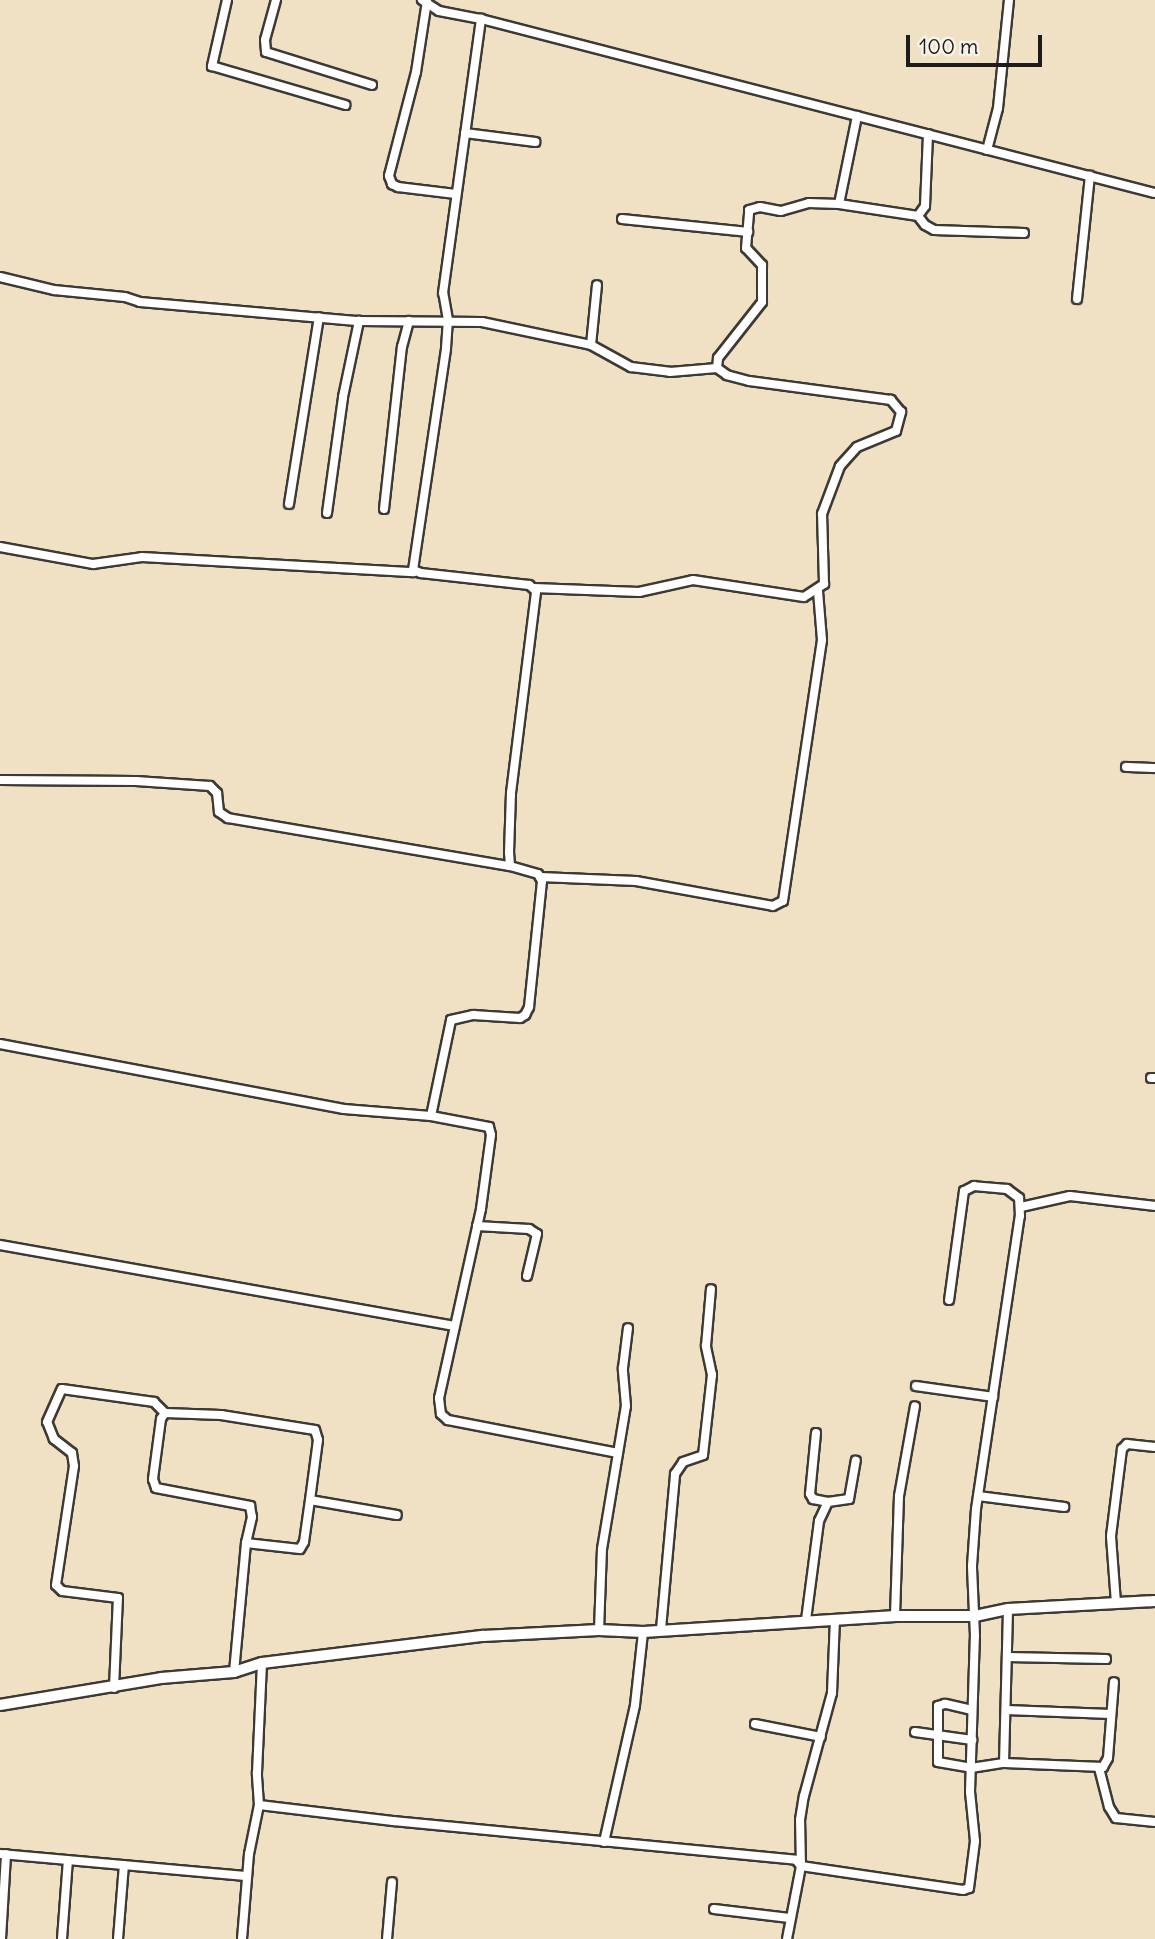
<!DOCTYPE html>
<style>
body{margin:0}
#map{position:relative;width:1155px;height:1939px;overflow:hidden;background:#f0e1c4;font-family:Delius,sans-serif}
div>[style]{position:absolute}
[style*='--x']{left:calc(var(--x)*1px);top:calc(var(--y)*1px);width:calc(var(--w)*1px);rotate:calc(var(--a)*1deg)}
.roads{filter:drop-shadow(2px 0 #3c3a35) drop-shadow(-2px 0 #3c3a35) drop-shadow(0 2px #3c3a35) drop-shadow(0 -2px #3c3a35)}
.minor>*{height:8px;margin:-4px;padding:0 4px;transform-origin:4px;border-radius:4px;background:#fff}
.tertiary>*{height:10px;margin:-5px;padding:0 5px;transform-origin:5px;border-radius:5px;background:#fff}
span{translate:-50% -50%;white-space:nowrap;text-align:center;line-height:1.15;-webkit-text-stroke:5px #f7f3e8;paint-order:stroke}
.scale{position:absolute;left:906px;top:35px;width:136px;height:32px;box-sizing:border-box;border:4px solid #1c1c1c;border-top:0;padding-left:9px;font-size:21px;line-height:24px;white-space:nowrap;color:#1c1c1c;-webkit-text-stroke:5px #f7f3e8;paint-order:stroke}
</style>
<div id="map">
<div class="roads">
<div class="minor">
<div style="--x:227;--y:0;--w:68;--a:102.8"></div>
<div style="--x:212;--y:66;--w:139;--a:16.3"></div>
<div style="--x:276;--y:0;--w:41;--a:105.4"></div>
<div style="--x:265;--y:40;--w:12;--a:85"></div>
<div style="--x:266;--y:52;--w:111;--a:17.3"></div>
<div style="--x:422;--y:0;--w:20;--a:33"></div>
<div style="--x:439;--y:11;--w:43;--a:10.8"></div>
<div style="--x:481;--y:19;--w:696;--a:14.48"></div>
<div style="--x:427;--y:1;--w:72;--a:98.8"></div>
<div style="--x:416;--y:72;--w:107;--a:104.6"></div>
<div style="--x:389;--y:176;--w:9;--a:69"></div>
<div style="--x:392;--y:184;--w:7;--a:27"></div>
<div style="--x:398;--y:187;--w:58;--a:6.9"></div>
<div style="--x:465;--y:133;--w:71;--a:7.3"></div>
<div style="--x:987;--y:150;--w:43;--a:-75.3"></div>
<div style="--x:998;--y:108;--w:109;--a:-84.2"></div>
<div style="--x:839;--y:204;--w:90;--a:-78.4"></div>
<div style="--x:918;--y:216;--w:11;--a:52"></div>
<div style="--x:925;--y:225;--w:10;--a:29"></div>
<div style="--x:934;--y:230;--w:90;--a:1.9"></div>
<div style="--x:622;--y:219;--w:127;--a:5.9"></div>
<div style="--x:0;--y:277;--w:56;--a:13.5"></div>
<div style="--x:54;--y:290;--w:71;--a:5.6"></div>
<div style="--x:125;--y:297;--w:16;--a:18"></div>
<div style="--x:140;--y:302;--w:220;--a:5"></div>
<div style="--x:359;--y:321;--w:123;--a:0.5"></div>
<div style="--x:482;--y:322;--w:111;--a:11.9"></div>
<div style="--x:591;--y:345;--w:60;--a:-84.3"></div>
<div style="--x:1077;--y:299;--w:124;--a:-84"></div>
<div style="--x:591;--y:345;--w:46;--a:28.8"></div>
<div style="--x:631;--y:367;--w:39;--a:7"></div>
<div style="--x:670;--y:372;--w:47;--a:-4.9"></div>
<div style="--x:289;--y:504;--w:189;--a:-80.9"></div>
<div style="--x:384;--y:509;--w:163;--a:-83.7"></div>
<div style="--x:402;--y:347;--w:27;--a:-75"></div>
<div style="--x:327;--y:513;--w:117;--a:-82.1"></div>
<div style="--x:343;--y:397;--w:78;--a:-78.1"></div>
<div style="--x:0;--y:547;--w:95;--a:10.4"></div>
<div style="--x:93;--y:564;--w:49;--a:-8.1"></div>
<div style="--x:142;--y:557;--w:272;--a:3.2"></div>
<div style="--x:534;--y:588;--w:105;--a:2.2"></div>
<div style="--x:639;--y:592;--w:55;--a:-12.5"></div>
<div style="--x:693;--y:580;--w:112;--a:8.7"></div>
<div style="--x:804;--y:597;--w:24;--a:-33"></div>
<div style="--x:824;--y:584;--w:70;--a:-91.6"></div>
<div style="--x:822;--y:514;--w:51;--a:-69.4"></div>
<div style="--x:840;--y:466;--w:25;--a:-48"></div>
<div style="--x:857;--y:447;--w:42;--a:-22.3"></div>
<div style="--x:896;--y:431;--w:20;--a:-75"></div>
<div style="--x:901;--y:412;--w:16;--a:-130"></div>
<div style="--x:891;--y:400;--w:143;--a:-172.4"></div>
<div style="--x:749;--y:381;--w:23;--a:-165"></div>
<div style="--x:727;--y:375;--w:12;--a:-145"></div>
<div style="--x:717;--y:368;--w:10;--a:-84"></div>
<div style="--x:718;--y:358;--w:71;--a:-51.8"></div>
<div style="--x:762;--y:302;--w:37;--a:-90"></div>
<div style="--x:762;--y:265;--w:23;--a:-133"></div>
<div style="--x:746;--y:248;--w:38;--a:-85"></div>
<div style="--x:749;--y:210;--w:11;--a:-15"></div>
<div style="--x:760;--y:207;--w:21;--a:11"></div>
<div style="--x:781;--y:211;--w:29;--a:-16"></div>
<div style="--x:809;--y:203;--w:30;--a:2"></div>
<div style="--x:839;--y:204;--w:80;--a:8.6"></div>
<div style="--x:918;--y:216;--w:12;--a:-55"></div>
<div style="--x:925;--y:206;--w:72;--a:-87.6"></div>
<div style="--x:1126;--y:767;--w:29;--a:2"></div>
<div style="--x:0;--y:780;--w:136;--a:0.4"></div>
<div style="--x:136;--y:781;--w:74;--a:3.9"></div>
<div style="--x:210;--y:786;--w:10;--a:45"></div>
<div style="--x:217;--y:793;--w:19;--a:84"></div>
<div style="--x:219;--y:812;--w:11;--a:34"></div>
<div style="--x:228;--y:818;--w:286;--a:9.7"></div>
<div style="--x:540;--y:877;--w:96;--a:2.4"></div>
<div style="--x:636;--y:881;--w:139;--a:10.3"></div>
<div style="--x:773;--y:906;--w:11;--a:-27"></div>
<div style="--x:783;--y:901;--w:264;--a:-81.5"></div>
<div style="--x:822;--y:640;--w:49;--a:-94.7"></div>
<div style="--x:0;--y:1044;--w:350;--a:10.7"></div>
<div style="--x:344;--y:1109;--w:87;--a:4.6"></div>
<div style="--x:431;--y:1116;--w:59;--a:10.7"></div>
<div style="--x:489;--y:1127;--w:8;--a:76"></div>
<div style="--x:491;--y:1135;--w:75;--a:97.7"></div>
<div style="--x:481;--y:1209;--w:194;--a:102.5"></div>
<div style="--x:439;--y:1398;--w:16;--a:83"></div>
<div style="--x:441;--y:1414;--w:9;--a:41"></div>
<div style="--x:448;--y:1420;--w:173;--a:11"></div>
<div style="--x:1151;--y:1078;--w:4;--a:0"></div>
<div style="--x:431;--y:1116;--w:98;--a:-78.2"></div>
<div style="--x:451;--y:1020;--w:23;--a:-13"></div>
<div style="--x:473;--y:1015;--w:47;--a:3.7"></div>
<div style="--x:520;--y:1018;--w:6;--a:-31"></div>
<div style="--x:525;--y:1015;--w:9;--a:-63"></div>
<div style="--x:529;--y:1007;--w:127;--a:-84.1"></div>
<div style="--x:542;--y:881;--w:8;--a:-120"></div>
<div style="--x:538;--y:874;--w:29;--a:-164"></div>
<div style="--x:510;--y:866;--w:13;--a:-94"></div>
<div style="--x:509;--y:853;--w:60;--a:-88.1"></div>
<div style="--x:511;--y:793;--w:204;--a:-82.9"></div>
<div style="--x:536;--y:591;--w:9;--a:-139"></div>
<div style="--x:529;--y:585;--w:109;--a:-173.7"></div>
<div style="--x:421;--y:573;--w:9;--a:-159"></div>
<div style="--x:413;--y:570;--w:224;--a:-81.5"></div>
<div style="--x:446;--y:348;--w:28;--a:-86"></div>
<div style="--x:448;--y:320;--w:27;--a:-100"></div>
<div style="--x:443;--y:293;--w:277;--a:-82.1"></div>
<div style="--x:1021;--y:1207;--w:50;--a:-12.7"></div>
<div style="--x:1070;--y:1196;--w:86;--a:6.7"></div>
<div style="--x:477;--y:1226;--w:52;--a:3.3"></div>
<div style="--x:529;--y:1229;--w:9;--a:32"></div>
<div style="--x:537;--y:1234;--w:43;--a:103.4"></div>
<div style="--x:0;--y:1245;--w:462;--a:10.1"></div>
<div style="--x:916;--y:1386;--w:78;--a:8.1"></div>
<div style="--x:165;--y:1413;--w:56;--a:2"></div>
<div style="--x:221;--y:1415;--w:95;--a:9.1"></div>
<div style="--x:315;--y:1430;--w:10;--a:73"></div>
<div style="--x:318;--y:1440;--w:61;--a:97.6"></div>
<div style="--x:816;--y:1433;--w:61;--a:95.6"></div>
<div style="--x:810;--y:1494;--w:6;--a:59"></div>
<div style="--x:813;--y:1499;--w:15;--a:11"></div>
<div style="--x:978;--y:1496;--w:87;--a:7.3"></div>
<div style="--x:246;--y:1543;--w:54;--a:6.3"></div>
<div style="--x:300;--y:1549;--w:8;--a:-60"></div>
<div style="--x:304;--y:1542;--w:42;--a:-81.9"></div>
<div style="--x:310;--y:1500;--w:88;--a:9.8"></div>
<div style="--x:1116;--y:1603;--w:67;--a:-94.3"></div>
<div style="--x:1111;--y:1536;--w:88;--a:-82.8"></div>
<div style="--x:1122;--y:1449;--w:7;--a:-45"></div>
<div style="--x:1127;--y:1444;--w:28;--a:6"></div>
<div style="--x:895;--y:1616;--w:120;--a:-88.1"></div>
<div style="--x:899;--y:1496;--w:91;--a:-79.9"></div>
<div style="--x:806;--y:1620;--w:100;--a:-82.5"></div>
<div style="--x:819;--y:1521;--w:21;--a:-65"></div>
<div style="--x:828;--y:1502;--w:21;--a:-8"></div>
<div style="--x:849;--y:1499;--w:39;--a:-80"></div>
<div style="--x:661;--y:1629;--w:156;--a:-84.8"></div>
<div style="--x:675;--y:1474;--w:14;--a:-56"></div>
<div style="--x:683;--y:1462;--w:21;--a:-19"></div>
<div style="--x:703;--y:1455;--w:81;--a:-83.6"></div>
<div style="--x:712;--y:1375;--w:30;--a:-102"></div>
<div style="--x:706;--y:1346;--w:57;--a:-85"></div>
<div style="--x:599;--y:1630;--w:81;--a:-87.9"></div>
<div style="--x:602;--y:1549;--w:145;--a:-80.5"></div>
<div style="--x:626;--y:1406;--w:38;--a:-95"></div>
<div style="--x:623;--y:1368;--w:40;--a:-82.9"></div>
<div style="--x:1007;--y:1657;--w:99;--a:1.2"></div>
<div style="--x:114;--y:1688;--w:90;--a:-87.5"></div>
<div style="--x:118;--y:1598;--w:56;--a:-172.9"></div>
<div style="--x:62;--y:1591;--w:8;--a:-135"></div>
<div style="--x:56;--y:1585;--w:120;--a:-81.4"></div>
<div style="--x:74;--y:1466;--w:13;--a:-99"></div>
<div style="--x:72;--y:1453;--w:23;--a:-142"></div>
<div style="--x:54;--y:1439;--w:18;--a:-112"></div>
<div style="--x:47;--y:1422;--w:36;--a:-66"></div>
<div style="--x:62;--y:1389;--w:93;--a:8"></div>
<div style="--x:154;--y:1402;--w:16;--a:45"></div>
<div style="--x:165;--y:1413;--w:7;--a:124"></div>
<div style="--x:161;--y:1419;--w:61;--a:97.6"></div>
<div style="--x:153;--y:1479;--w:9;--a:72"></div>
<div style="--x:156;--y:1488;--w:96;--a:10.8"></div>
<div style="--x:250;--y:1506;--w:11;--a:80"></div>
<div style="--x:252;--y:1517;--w:27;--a:103"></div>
<div style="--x:246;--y:1543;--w:130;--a:95.3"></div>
<div style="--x:972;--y:1710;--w:28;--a:-167"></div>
<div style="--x:945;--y:1704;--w:7;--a:164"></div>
<div style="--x:938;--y:1706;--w:56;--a:90"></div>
<div style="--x:938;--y:1762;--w:34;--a:10"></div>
<div style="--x:971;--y:1768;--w:33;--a:-9"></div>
<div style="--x:1004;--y:1763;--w:99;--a:2.3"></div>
<div style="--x:1103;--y:1767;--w:10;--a:-61"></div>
<div style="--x:1108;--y:1758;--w:76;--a:-85.5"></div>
<div style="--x:1006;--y:1710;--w:105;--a:2.2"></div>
<div style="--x:755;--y:1724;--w:67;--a:11.1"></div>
<div style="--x:915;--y:1732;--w:58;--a:8"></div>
<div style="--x:1004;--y:1763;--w:154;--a:-88.5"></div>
<div style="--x:1099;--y:1768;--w:40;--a:75.6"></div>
<div style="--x:1109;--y:1807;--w:13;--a:58"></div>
<div style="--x:1116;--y:1818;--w:39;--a:6"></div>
<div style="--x:259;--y:1805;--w:135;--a:6.8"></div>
<div style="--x:393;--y:1821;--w:405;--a:5.5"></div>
<div style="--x:796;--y:1860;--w:8;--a:50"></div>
<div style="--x:801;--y:1866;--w:164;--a:8.4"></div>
<div style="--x:963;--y:1890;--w:6;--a:-18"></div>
<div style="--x:969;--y:1888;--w:47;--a:-82.7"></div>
<div style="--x:975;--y:1841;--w:49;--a:-95.8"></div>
<div style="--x:970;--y:1792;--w:156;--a:-88.2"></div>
<div style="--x:975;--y:1636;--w:70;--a:-92.5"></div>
<div style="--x:972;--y:1566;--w:57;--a:-86"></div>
<div style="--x:976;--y:1509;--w:296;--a:-81.5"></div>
<div style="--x:1020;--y:1216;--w:18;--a:-93"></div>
<div style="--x:1019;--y:1198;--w:15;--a:-143"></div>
<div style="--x:1007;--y:1189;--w:33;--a:-175"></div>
<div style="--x:974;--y:1186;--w:11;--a:153"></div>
<div style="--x:964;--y:1191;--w:110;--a:97.8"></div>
<div style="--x:604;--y:1842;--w:140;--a:-77.2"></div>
<div style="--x:635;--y:1705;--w:73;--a:-83.7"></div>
<div style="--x:0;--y:1854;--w:248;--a:5.1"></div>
<div style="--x:714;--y:1909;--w:76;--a:6.8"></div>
<div style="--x:1;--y:1939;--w:85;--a:-86.6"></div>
<div style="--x:62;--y:1939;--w:79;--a:-85.7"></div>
<div style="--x:118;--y:1939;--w:74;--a:-85.4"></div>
<div style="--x:242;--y:1939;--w:85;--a:-85.3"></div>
<div style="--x:249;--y:1854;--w:50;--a:-78.5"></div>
<div style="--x:259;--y:1805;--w:32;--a:-94"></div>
<div style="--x:257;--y:1773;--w:110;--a:-87.4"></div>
<div style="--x:387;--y:1939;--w:57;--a:-85"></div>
<div style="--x:787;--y:1939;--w:74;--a:-79.1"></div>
<div style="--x:801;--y:1866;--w:46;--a:-91.2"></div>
<div style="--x:800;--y:1820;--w:24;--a:-81"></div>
<div style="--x:804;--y:1796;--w:107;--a:-74.8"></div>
<div style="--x:832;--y:1693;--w:74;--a:-87.7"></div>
</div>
<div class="tertiary">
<div style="--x:0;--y:1705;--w:163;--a:-9.5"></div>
<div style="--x:161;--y:1678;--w:73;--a:-4.7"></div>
<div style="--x:234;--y:1672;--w:29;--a:-18"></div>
<div style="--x:262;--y:1663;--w:223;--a:-7"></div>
<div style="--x:483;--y:1636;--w:116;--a:-3"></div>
<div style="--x:599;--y:1630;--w:44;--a:2.6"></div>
<div style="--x:643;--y:1632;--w:253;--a:-3.6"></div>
<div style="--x:895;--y:1616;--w:80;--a:0"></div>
<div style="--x:975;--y:1616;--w:34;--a:-12"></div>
<div style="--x:1008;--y:1609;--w:147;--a:-3.1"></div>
</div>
</div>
<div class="scale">100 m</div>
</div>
